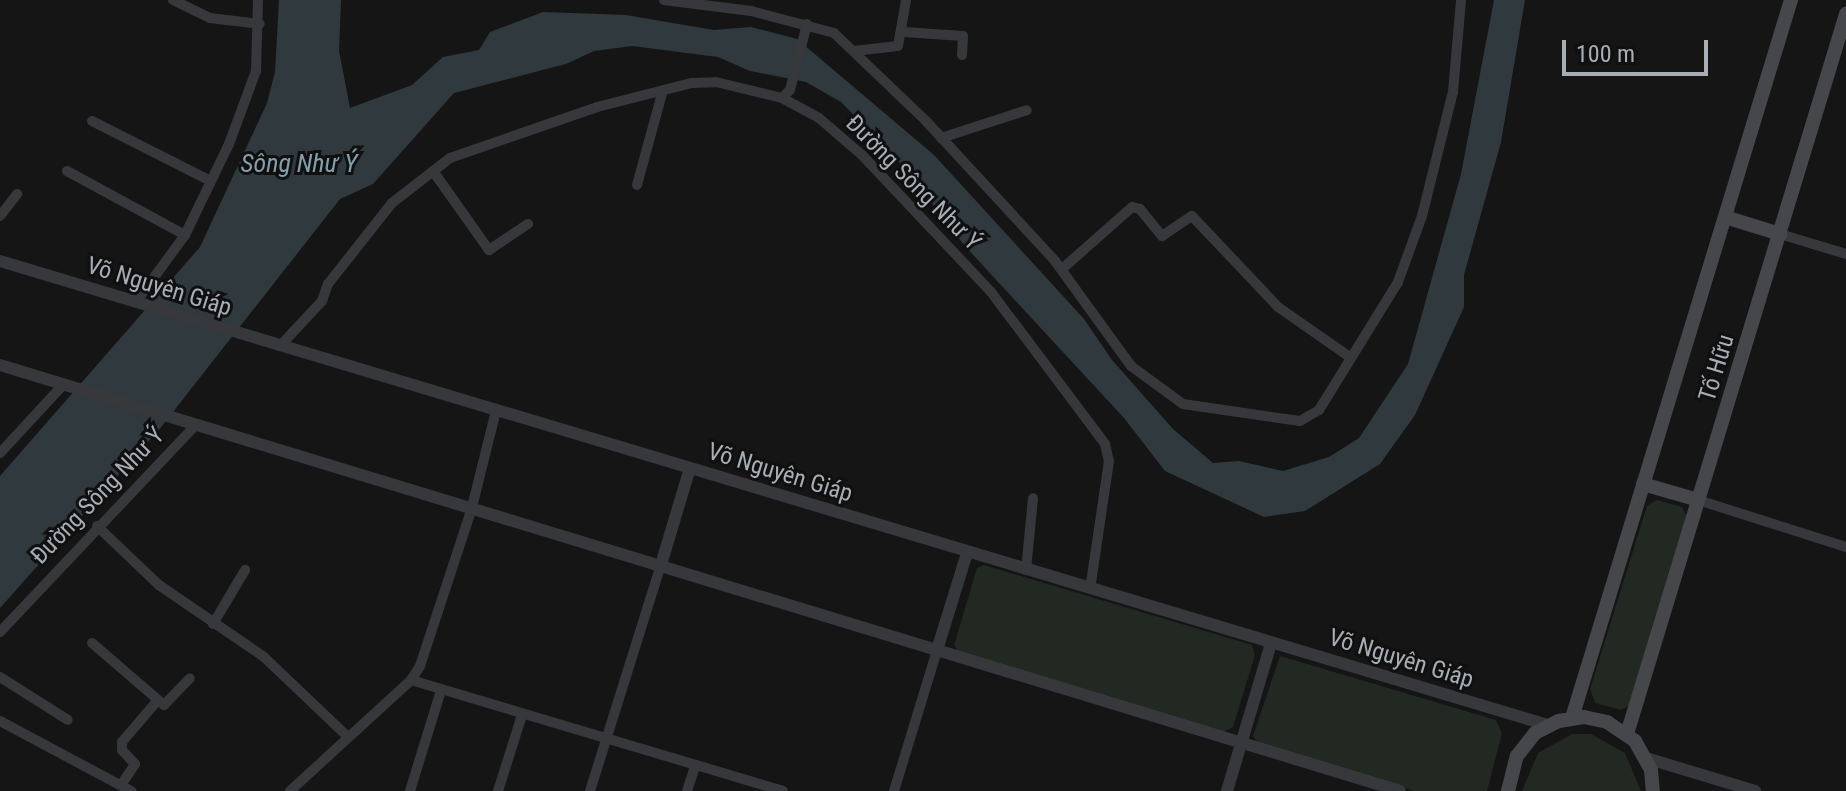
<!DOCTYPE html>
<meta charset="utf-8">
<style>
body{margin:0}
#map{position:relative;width:1846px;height:791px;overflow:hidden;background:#151516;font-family:"Roboto Condensed",sans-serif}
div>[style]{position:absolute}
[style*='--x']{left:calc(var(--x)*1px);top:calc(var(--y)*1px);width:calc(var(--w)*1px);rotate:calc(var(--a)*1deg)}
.green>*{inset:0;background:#222822}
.water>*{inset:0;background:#30393e}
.minor>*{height:10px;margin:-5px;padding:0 5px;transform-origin:5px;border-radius:5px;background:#36383b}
.tertiary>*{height:12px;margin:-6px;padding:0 6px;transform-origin:6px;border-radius:6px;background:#36383b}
.secondary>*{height:14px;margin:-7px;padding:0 7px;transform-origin:7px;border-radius:7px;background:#45474b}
span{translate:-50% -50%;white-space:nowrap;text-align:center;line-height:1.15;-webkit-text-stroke:6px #101011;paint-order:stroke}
.street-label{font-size:24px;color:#a8aeb5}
.water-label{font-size:26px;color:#839fac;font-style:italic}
.scale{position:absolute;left:1562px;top:40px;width:146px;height:36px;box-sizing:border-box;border:4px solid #a8aeb5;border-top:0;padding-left:10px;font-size:24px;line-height:28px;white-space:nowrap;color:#a8aeb5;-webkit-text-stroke:6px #101011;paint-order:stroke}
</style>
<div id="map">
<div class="green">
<div style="clip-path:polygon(1657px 500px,1682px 507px,1687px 517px,1631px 704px,1621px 710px,1595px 703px,1590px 689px,1647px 506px)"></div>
<div style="clip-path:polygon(984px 565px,1252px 645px,1255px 655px,1233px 727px,1223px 732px,959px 653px,954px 645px,977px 568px)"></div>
<div style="clip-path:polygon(1280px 656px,1496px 720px,1502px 733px,1487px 791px,1414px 791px,1259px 744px,1253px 736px)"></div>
<div style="clip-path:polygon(1572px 734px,1591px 734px,1625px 753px,1641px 791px,1522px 791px,1538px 753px)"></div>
</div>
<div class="water">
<div style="clip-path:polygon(279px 0,341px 0,339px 51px,350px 108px,412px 85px,443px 57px,479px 50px,490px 32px,543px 12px,626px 15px,714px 30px,751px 27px,797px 39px,934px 155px,1084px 319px,1112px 360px,1173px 429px,1213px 463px,1239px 461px,1283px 471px,1329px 457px,1359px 438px,1408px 364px,1461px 174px,1494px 0,1525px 0,1501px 142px,1464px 275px,1464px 307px,1415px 415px,1380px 464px,1305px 511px,1264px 517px,1165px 471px,1124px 418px,964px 245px,903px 166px,841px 102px,806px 82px,750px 71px,718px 57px,632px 46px,594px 51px,566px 64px,454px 93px,373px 184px,340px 199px,162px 426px,0 608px,0 476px,200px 247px,267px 103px,275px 72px)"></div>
</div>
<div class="minor">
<div style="--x:173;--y:0;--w:41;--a:25.9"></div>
<div style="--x:210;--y:18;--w:50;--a:6.8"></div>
<div style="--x:664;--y:0;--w:88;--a:7.2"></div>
<div style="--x:751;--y:11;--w:86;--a:14.8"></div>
<div style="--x:834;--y:33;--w:127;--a:43.7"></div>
<div style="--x:926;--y:121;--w:190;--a:47.3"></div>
<div style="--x:1055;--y:261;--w:130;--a:54.1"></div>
<div style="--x:1131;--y:366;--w:64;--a:36.2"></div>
<div style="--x:1183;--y:404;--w:118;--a:8.3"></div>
<div style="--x:1300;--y:421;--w:22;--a:-30"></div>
<div style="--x:1319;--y:410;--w:150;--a:-58.3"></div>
<div style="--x:1398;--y:282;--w:70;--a:-70"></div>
<div style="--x:1422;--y:216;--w:128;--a:-76"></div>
<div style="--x:1453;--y:92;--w:92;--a:-85"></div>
<div style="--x:904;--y:32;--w:59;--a:3.9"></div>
<div style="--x:963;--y:36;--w:19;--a:93"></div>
<div style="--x:854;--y:51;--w:44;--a:-6.5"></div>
<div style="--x:898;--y:46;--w:47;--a:-80.1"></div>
<div style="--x:782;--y:98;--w:11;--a:-45"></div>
<div style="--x:790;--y:90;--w:68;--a:-75.6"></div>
<div style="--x:92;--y:121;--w:133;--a:26.8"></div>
<div style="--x:941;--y:138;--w:90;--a:-18"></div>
<div style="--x:67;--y:171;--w:134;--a:28.5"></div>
<div style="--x:433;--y:171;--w:97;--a:54.7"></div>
<div style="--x:489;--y:250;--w:47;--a:-33.7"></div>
<div style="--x:637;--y:185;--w:98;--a:-74.7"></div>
<div style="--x:0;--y:216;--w:28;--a:-52"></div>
<div style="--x:1780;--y:234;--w:69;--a:16.9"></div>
<div style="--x:1062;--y:269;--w:94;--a:-41.5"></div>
<div style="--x:1132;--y:207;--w:8;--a:14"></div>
<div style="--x:1140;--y:209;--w:35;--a:51"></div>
<div style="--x:1162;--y:236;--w:36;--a:-34"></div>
<div style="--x:1192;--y:216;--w:125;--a:46.6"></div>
<div style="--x:1278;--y:307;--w:89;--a:34.9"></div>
<div style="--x:136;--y:302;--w:83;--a:-53.8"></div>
<div style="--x:185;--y:235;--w:101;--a:-64.2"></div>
<div style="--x:229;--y:144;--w:78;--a:-69.7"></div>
<div style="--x:256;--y:71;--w:71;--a:-88.4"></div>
<div style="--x:280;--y:346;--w:62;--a:-47"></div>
<div style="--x:322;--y:301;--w:18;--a:-71"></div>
<div style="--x:328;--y:284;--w:103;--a:-51.7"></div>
<div style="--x:392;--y:203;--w:73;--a:-37.8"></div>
<div style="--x:450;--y:158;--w:156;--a:-19.1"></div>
<div style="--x:597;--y:107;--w:98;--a:-14.2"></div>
<div style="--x:692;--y:83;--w:24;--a:-2"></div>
<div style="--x:716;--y:82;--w:68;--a:13.6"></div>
<div style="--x:782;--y:98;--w:42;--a:28.4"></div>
<div style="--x:819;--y:118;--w:57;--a:40.7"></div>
<div style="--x:862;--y:155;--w:188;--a:46.7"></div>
<div style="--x:991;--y:292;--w:190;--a:53.1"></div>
<div style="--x:1105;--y:444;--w:17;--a:77"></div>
<div style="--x:1109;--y:461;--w:129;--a:98.4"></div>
<div style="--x:0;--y:453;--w:93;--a:-47.2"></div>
<div style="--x:1698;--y:500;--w:155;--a:17.6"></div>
<div style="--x:97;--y:526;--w:86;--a:43.6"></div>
<div style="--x:159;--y:585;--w:127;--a:34.4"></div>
<div style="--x:264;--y:657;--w:116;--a:43.6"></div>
<div style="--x:1026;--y:570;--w:72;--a:-84.4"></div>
<div style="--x:213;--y:624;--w:63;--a:-59.3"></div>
<div style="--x:0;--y:632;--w:284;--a:-46.6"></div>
<div style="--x:92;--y:643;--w:95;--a:40.7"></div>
<div style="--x:164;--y:705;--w:37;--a:-46"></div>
<div style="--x:0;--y:677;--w:80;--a:32.3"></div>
<div style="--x:411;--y:680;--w:388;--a:16.6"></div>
<div style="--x:0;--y:721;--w:149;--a:28.1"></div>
<div style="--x:121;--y:785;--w:25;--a:-56"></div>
<div style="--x:135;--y:764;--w:19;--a:-133"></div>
<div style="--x:122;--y:750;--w:8;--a:-90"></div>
<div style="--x:122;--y:742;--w:54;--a:-49.5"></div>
<div style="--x:290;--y:791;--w:164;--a:-42.5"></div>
<div style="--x:411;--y:680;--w:17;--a:-57"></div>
<div style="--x:420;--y:666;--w:163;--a:-71.8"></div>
<div style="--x:471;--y:511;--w:103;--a:-76"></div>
<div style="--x:410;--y:791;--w:106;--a:-72.9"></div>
<div style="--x:498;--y:791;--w:80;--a:-72.5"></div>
<div style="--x:590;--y:791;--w:234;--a:-72.6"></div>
<div style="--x:687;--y:791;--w:25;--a:-72"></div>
<div style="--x:894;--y:791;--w:147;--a:-73"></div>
</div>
<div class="tertiary">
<div style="--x:0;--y:261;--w:1616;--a:16.69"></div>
<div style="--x:0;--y:365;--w:1463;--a:16.92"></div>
<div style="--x:660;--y:568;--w:104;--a:-73.3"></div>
<div style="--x:937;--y:650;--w:102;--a:-72.8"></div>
<div style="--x:1646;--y:758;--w:114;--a:16.8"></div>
<div style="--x:1227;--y:791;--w:154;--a:-73.4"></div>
</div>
<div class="secondary">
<div style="--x:1725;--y:217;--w:58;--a:17.2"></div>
<div style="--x:1643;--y:484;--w:57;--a:16.2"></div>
<div style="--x:1572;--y:718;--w:751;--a:-73.04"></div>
<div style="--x:1627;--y:734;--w:753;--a:-73.08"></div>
<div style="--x:1508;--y:791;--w:36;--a:-76"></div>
<div style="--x:1517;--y:756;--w:29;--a:-52"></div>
<div style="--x:1535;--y:733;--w:27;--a:-27"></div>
<div style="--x:1559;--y:721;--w:25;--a:-9"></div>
<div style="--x:1584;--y:717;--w:24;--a:12"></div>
<div style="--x:1607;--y:722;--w:34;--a:34"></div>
<div style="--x:1635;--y:741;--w:33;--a:61"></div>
<div style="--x:1651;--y:770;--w:21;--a:85"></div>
</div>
<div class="street-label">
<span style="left:913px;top:183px;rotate:45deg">Đường Sông Như Ý</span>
<span style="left:159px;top:287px;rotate:17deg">Võ Nguyên Giáp</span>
<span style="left:1717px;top:368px;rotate:-73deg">Tố Hữu</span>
<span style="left:780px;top:473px;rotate:17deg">Võ Nguyên Giáp</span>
<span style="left:98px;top:496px;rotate:-46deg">Đường Sông Như Ý</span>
<span style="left:1401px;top:659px;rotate:17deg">Võ Nguyên Giáp</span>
</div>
<div class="water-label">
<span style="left:299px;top:164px">Sông Như Ý</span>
</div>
<div class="scale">100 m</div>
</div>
